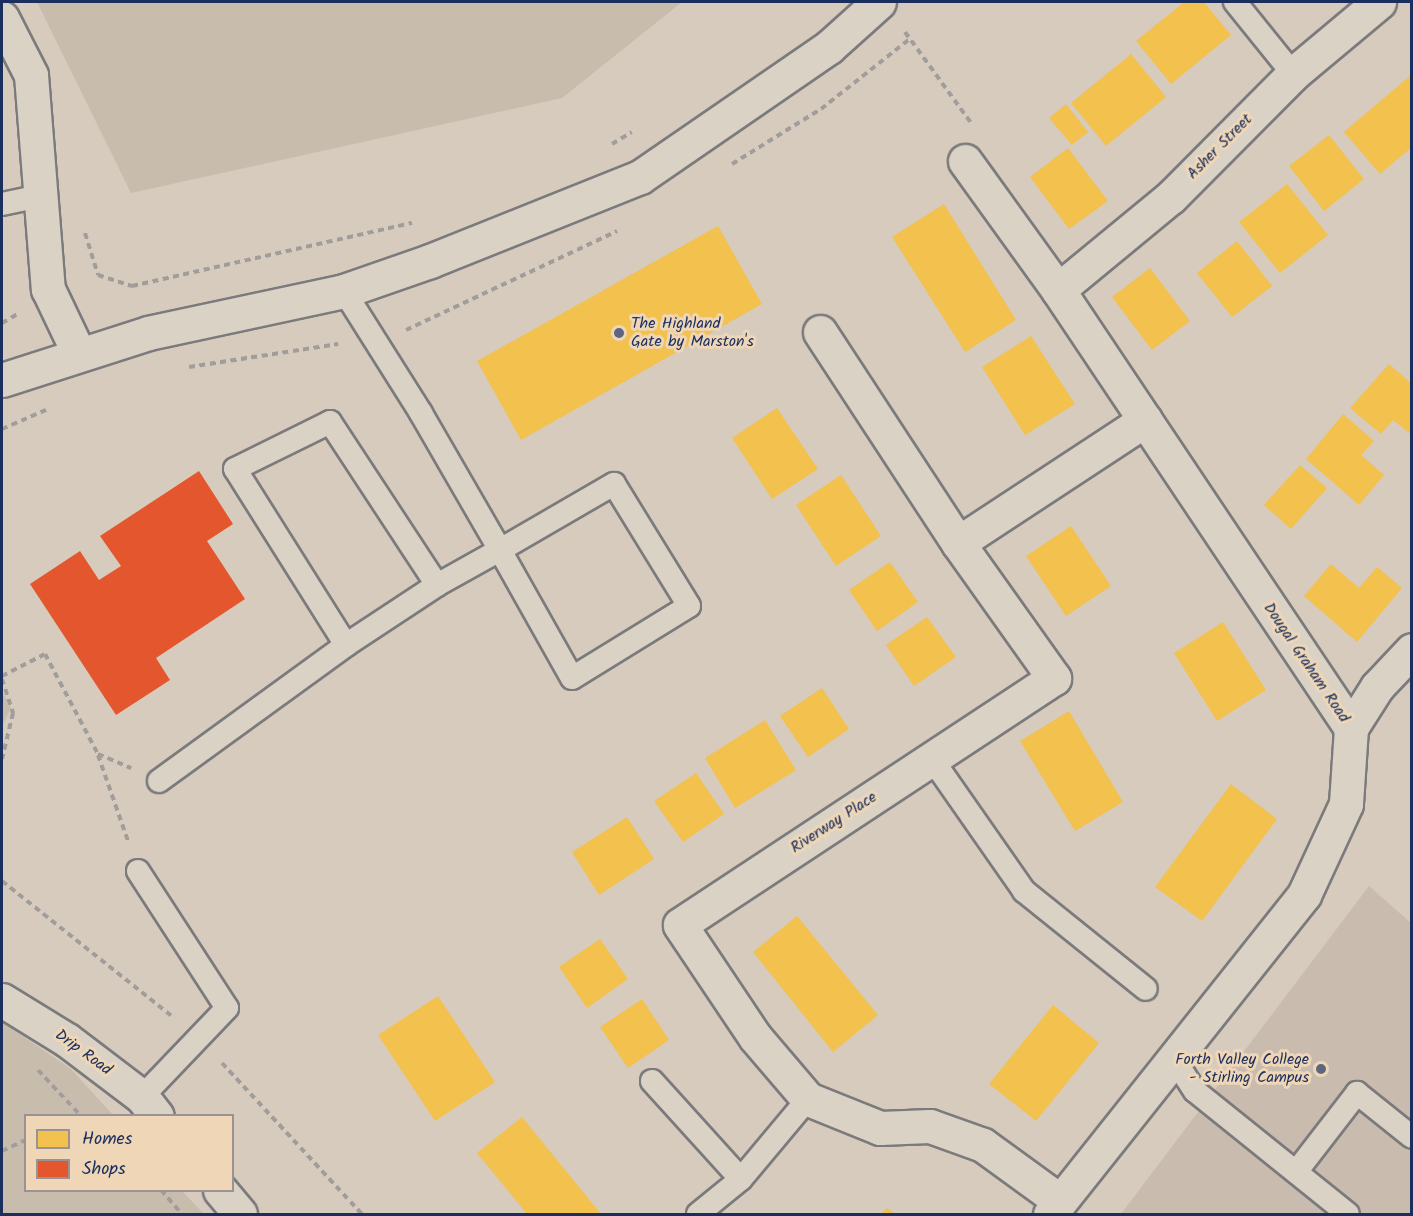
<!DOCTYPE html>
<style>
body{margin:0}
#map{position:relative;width:1413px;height:1216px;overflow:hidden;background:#d6cbbc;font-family:Kalam,sans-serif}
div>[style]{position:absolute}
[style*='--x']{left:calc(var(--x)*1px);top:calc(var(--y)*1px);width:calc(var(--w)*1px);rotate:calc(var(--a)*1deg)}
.built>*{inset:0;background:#c9bcae}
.green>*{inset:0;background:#c8bcad}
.homes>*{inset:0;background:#f2c14e}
.shops>*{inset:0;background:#e4572e}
.path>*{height:4px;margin-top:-2px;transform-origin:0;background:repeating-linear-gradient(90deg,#a19d9b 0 6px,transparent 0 10.5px)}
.roads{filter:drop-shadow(2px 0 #7b7a7c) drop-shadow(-2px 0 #7b7a7c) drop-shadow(0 2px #7b7a7c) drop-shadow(0 -2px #7b7a7c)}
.service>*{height:22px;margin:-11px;padding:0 11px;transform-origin:11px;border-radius:11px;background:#dbd2c6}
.minor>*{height:33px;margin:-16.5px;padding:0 16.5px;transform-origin:16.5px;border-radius:16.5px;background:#dbd2c6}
.tertiary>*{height:33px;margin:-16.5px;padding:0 16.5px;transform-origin:16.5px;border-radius:16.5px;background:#dbd2c6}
.dots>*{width:16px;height:16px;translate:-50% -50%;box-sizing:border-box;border:3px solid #eed6b6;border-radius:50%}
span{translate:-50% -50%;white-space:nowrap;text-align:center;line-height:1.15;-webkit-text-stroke:6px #eed6b6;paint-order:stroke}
.street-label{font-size:16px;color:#1b2f5e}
.poi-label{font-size:16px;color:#1b2f5e}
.left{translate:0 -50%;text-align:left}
.right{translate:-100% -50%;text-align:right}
.frame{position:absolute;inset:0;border:3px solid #1b2f5e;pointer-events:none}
.legend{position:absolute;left:24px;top:1114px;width:210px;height:78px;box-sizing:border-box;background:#eed6b6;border:2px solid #9a9393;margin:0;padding:8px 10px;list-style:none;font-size:18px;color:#1b2f5e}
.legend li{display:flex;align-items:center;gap:12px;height:30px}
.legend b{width:30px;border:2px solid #9a9393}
</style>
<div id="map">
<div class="built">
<div style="clip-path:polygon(1369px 886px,1411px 923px,1411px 1214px,1121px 1214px)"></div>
</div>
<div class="green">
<div style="clip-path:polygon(37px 2px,682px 2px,562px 98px,131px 193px)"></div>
<div style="clip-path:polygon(2px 691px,11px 708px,2px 726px)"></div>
<div style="clip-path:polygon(2px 1022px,71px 1069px,113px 1115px,26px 1116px,26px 1190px,182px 1191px,204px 1214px,2px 1214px)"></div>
</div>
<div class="homes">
<div style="clip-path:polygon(1184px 2px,1204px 2px,1231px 35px,1171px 84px,1136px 41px)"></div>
<div style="clip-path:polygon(1131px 54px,1166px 97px,1106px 146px,1071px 103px)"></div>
<div style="clip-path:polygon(1412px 74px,1412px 147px,1380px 174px,1344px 132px)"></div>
<div style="clip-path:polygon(1066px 104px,1088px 132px,1072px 145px,1049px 118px)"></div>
<div style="clip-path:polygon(1329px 135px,1364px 179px,1324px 211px,1289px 166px)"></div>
<div style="clip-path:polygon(1068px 148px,1108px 201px,1069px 229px,1030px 177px)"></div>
<div style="clip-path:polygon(1287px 184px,1328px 235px,1280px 273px,1239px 222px)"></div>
<div style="clip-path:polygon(944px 204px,1016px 320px,965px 352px,892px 237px)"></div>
<div style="clip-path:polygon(718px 226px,762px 304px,521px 440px,477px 361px)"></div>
<div style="clip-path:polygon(1237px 241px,1272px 286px,1232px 317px,1197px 273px)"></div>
<div style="clip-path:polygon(1150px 268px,1190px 321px,1152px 350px,1112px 297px)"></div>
<div style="clip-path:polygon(1031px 336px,1075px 404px,1025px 435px,982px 367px)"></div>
<div style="clip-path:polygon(1389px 364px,1412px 384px,1412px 435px,1393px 420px,1381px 434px,1350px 408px)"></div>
<div style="clip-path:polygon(777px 408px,818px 469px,772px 499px,732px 438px)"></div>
<div style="clip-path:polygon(1343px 414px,1374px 441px,1361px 455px,1384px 475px,1359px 505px,1306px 459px)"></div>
<div style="clip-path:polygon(1300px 465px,1327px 488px,1291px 529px,1264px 505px)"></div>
<div style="clip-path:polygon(841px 475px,881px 536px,836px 566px,796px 505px)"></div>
<div style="clip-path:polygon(1071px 526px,1111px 586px,1066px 616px,1026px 556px)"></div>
<div style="clip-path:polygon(890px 562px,918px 602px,877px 631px,849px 590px)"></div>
<div style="clip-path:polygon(1331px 564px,1359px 588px,1377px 567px,1402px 588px,1357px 642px,1304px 596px)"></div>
<div style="clip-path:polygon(927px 617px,956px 657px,914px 686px,886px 645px)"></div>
<div style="clip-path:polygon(1223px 622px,1266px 690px,1217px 721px,1174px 653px)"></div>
<div style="clip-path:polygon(822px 688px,849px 729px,808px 757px,780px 716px)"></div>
<div style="clip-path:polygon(1069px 711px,1123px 802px,1075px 831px,1020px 741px)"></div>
<div style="clip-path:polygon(765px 720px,796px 770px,735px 808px,705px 758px)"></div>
<div style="clip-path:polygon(696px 773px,724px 814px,683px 842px,654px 801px)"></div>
<div style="clip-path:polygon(1231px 784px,1277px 819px,1202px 921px,1155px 887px)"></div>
<div style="clip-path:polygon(627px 817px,654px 859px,599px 895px,572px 852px)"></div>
<div style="clip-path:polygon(797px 916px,878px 1015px,833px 1052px,753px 952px)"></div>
<div style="clip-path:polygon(600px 939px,628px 979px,587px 1008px,559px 967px)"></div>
<div style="clip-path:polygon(438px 996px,495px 1082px,435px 1121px,378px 1035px)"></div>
<div style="clip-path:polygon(642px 999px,669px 1040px,628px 1068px,600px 1027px)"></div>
<div style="clip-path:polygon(1053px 1005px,1099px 1043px,1036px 1121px,989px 1084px)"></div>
<div style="clip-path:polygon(522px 1117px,601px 1214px,527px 1214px,477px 1153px)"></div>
<div style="clip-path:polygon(887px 1208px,895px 1214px,881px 1214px)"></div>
</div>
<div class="shops">
<div style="clip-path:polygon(199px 471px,233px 524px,207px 541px,245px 599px,156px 658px,170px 680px,116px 715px,30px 584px,80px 551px,99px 580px,121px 566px,100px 536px)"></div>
</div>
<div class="path">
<div style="--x:905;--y:32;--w:112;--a:54"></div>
<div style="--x:612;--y:144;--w:23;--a:-31"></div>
<div style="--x:732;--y:164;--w:105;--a:-31.7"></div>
<div style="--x:821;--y:109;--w:115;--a:-38.3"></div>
<div style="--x:85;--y:233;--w:44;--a:72.8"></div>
<div style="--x:98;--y:275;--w:36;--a:18"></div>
<div style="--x:132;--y:286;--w:287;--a:-12.7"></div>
<div style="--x:2;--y:323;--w:20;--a:-30"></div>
<div style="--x:406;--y:330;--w:233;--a:-25.1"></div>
<div style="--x:189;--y:367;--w:151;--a:-8.8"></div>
<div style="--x:2;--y:429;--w:50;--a:-23.5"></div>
<div style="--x:2;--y:676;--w:48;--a:-27.1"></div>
<div style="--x:45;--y:654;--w:113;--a:62.1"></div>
<div style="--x:98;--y:754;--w:36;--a:23"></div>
<div style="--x:2;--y:679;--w:36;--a:72"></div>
<div style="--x:13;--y:713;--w:47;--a:103.4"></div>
<div style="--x:98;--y:755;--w:91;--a:70.8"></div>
<div style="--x:2;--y:881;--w:218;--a:38.5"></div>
<div style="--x:222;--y:1063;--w:206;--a:47.2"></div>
<div style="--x:38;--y:1070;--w:63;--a:46.9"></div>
<div style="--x:2;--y:1151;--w:26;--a:-25"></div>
<div style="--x:161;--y:1190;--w:32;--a:49"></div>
</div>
<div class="roads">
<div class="service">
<div style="--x:1235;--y:2;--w:92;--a:51.1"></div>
<div style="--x:2;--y:204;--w:39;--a:-12"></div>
<div style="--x:346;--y:645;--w:208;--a:-122.2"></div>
<div style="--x:235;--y:469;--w:106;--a:-26.3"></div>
<div style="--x:330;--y:422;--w:195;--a:56.7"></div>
<div style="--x:932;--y:759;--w:161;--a:55.1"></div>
<div style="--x:1024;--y:891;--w:156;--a:38.8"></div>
<div style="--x:159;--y:781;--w:231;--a:-36"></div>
<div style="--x:346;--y:645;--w:109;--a:-33.4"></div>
<div style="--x:437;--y:585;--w:72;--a:-29.1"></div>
<div style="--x:500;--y:550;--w:132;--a:-30.1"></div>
<div style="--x:614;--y:484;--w:143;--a:58.4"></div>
<div style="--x:689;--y:606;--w:137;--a:148.4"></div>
<div style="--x:572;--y:678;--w:147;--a:-119.4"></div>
<div style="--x:500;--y:550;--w:158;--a:-120"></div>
<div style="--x:421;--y:413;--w:144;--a:-122.3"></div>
<div style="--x:138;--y:871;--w:163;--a:57"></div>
<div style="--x:227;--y:1008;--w:123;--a:133.7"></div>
<div style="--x:1174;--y:1059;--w:38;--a:57"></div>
<div style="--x:1195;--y:1091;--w:196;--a:38.8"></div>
<div style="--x:652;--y:1081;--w:132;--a:47.8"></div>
<div style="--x:1296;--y:1172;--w:100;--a:-52.3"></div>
<div style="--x:1357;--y:1093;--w:70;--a:38.7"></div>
<div style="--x:698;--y:1214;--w:55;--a:-39.1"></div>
<div style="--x:741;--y:1179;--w:104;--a:-50.1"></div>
</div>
<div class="minor">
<div style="--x:2;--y:18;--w:64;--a:63"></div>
<div style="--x:31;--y:75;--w:215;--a:85.5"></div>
<div style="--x:48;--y:289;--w:72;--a:64.5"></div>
<div style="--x:965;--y:161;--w:159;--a:54.2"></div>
<div style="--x:1058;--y:290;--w:527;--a:56.22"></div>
<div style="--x:1351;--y:728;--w:76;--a:93.8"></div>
<div style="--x:1346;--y:804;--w:100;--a:114.8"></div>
<div style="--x:1304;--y:895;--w:408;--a:128.5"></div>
<div style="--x:1058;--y:290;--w:146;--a:-39.5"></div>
<div style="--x:1171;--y:197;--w:173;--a:-45.2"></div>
<div style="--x:1293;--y:74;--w:112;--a:-39.9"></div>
<div style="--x:820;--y:332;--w:252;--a:56.8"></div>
<div style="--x:958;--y:543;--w:166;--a:54.6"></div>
<div style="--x:1054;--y:678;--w:448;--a:146.6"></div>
<div style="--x:680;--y:925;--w:135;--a:56.2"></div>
<div style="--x:755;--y:1037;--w:82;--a:49.5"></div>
<div style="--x:808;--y:1099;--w:78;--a:21.9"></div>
<div style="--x:880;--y:1128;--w:50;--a:-2.3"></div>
<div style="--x:930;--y:1126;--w:56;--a:19.7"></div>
<div style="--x:983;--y:1145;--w:95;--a:36"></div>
<div style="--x:2;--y:380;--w:153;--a:-17.8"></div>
<div style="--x:148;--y:333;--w:200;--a:-12.1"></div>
<div style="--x:344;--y:291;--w:91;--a:-19.2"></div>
<div style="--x:430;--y:261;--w:226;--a:-21.8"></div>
<div style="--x:640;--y:177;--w:229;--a:-34.5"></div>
<div style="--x:829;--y:47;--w:67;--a:-42"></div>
<div style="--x:958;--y:543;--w:224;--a:-33.3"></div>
<div style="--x:1351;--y:728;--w:49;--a:-57.6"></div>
<div style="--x:1377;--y:687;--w:51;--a:-46.6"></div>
</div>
<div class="tertiary">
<div style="--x:2;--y:1000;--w:76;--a:31.6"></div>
<div style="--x:67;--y:1040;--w:94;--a:37.2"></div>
<div style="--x:142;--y:1097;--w:24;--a:52"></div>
<div style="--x:220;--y:1190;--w:31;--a:50"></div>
</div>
</div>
<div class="dots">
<div style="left:619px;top:333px;background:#5c667f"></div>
<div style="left:1321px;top:1069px;background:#5c667f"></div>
</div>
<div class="street-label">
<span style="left:1220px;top:147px;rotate:-45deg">Asher Street</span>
<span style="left:1306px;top:663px;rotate:56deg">Dougal Graham Road</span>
<span style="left:834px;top:823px;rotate:-33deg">Riverway Place</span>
<span style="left:83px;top:1053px;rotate:36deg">Drip Road</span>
</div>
<div class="poi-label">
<span class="left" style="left:631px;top:333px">The Highland<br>Gate by Marston's</span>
<span class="right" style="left:1309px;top:1069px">Forth Valley College<br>- Stirling Campus</span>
</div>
<div class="frame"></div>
<ul class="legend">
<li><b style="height:16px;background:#f2c14e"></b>Homes</li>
<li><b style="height:16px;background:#e4572e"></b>Shops</li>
</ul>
</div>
